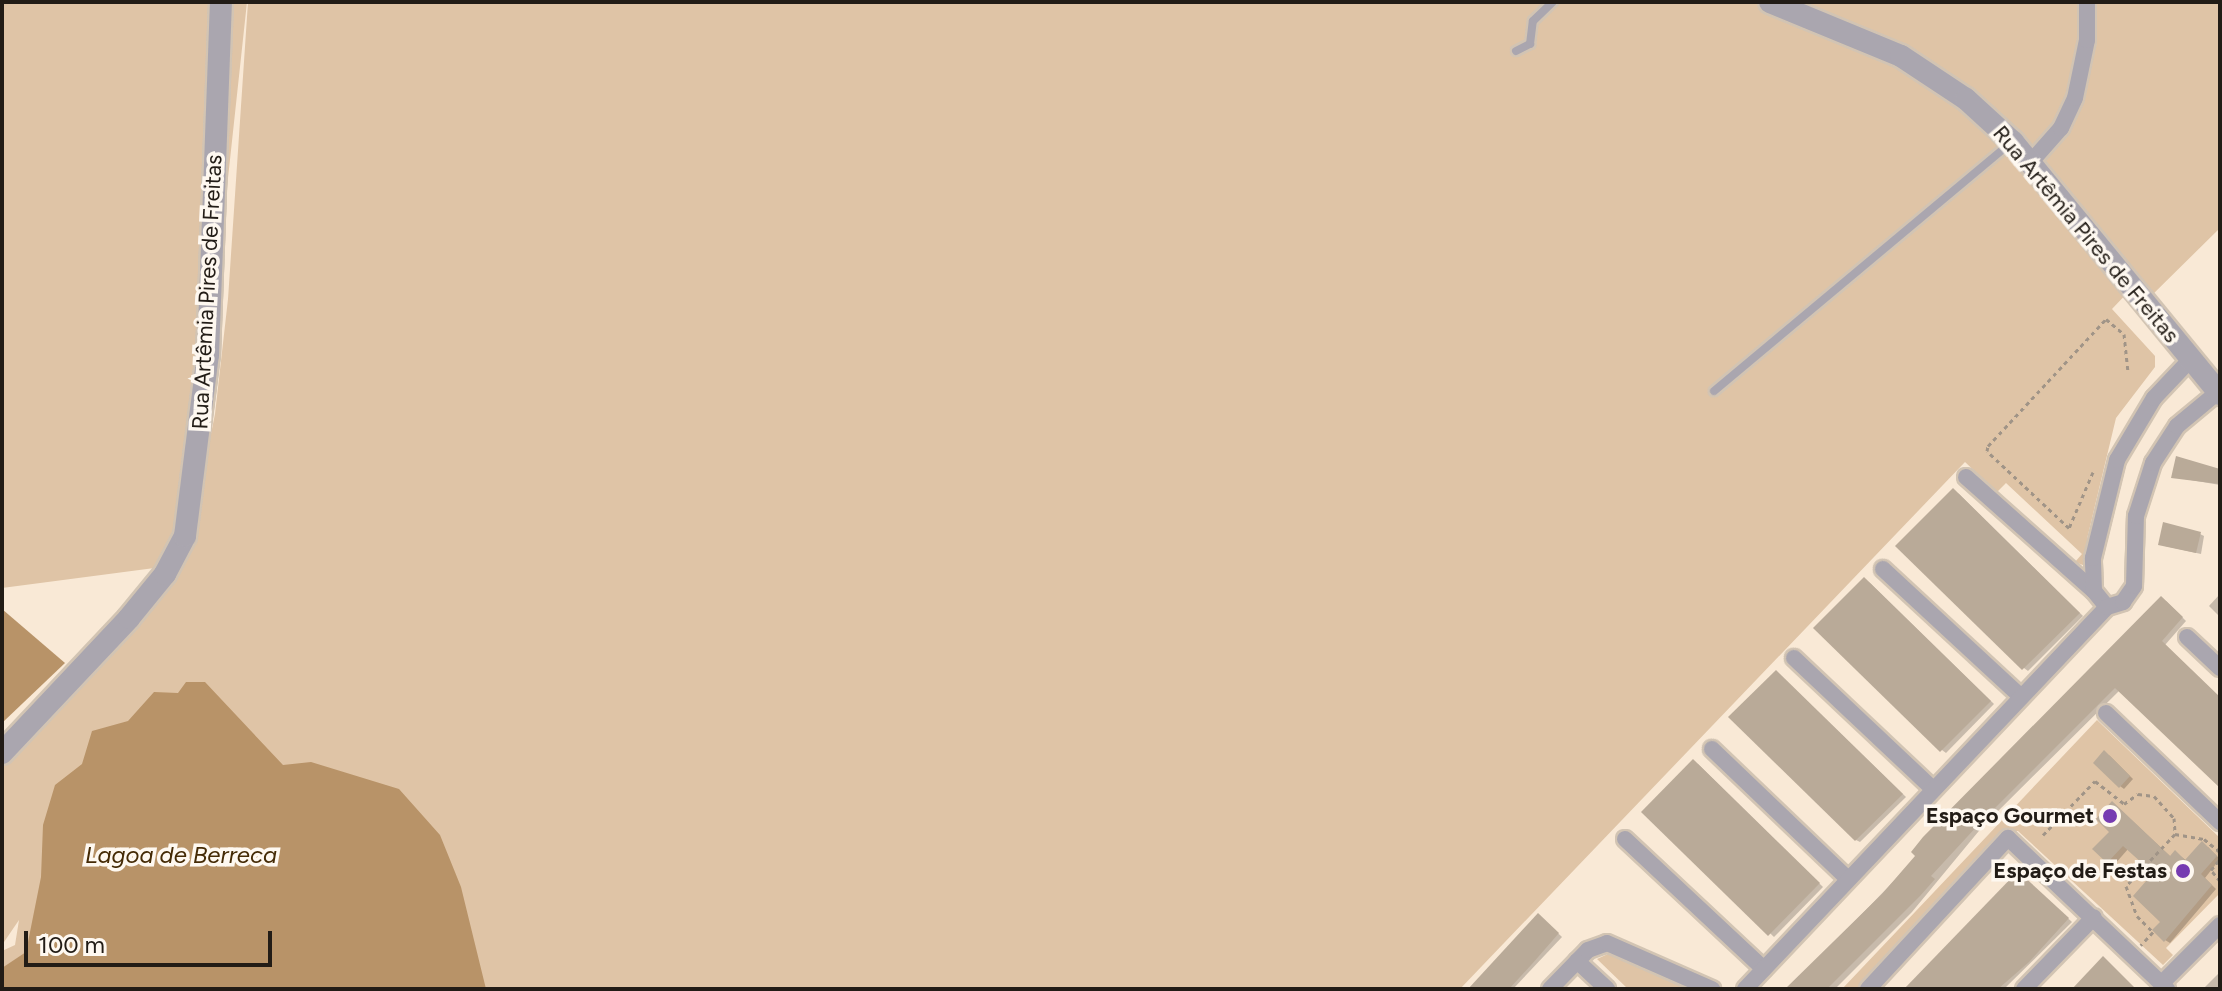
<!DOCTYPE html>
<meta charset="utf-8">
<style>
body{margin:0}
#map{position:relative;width:2222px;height:991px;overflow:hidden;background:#f9e9d6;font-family:Figtree,sans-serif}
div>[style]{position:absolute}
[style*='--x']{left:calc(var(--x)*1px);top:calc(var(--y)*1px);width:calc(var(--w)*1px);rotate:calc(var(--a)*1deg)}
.green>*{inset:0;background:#dfc4a6}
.water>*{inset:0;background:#b89368}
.shadow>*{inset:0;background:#0003}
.building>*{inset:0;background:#b9aa98}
.path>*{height:3px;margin-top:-1.5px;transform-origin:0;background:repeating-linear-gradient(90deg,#a09487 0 4px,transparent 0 8px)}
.roads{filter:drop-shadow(2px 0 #d2c4b3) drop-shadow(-2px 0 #d2c4b3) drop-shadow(0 2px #d2c4b3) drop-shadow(0 -2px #d2c4b3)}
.service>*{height:8px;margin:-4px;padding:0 4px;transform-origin:4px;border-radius:4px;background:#aaa6af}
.minor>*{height:16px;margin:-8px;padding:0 8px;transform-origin:8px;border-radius:8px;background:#aaa6af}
.tertiary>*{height:22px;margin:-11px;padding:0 11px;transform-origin:11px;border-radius:11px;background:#aaa6af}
.dots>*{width:22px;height:22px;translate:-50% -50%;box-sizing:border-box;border:4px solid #fef8f0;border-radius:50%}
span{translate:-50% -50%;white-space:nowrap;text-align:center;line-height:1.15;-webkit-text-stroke:7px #fef8f0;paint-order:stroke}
.street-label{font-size:22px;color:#221c16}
.poi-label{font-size:22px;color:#221c16;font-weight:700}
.right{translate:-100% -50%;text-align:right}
.water-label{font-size:24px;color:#442a05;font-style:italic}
.frame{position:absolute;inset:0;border:4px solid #221c16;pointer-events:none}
.scale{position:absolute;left:24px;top:931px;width:248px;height:36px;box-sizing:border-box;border:4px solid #221c16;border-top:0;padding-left:10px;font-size:24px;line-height:28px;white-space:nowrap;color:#221c16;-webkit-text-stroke:6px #fef8f0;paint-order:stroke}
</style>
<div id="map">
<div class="green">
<div style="clip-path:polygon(2px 2px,247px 2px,188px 549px,215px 414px,228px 299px,248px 2px,2220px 2px,2220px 228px,2145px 302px,2132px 288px,2112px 309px,2155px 356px,2155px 367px,2116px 418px,2087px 539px,2088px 567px,2075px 562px,2082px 554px,2006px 483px,1997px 492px,1965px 462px,1460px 989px,2px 989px,2px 951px,15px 945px,19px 920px,2px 945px,2px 766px,185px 564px,2px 588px)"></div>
<div style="clip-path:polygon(2097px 720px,2220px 838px,2220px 893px,2166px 948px,2173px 955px,2163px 965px,2018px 831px,2008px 831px,1995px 837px,1856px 989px,1842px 989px)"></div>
<div style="clip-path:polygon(1610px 953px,1689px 989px,1628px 989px,1597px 959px)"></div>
</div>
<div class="water">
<div style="clip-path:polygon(2px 609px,65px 663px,2px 723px)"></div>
<div style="clip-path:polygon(186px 682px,205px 682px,283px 765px,311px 762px,399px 789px,440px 835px,461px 887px,486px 989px,2px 989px,2px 968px,26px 952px,41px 877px,43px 825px,55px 785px,82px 764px,92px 731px,128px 721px,154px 692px,178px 693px)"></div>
</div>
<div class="shadow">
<div style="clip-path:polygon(2220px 473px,2220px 485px,2173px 477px)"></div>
<div style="clip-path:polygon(1958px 493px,2083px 616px,2028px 671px,2024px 668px)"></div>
<div style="clip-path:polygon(2200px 534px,2204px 536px,2201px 554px,2165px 546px)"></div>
<div style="clip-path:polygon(1869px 582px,1994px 704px,1946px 753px,1942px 750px)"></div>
<div style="clip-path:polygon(2220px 594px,2220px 617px,2209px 606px)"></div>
<div style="clip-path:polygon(2166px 601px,2186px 621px,2165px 645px,2220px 698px,2220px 785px,2120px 690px,1983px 826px,1912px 912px,1835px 989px,1789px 989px)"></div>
<div style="clip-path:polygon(1777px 672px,1906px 797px,1860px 842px,1856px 840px)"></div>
<div style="clip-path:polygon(2109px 755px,2133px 779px,2124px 789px,2120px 786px)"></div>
<div style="clip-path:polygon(1698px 764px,1823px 887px,1774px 937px,1644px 812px)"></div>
<div style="clip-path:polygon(2113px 803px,2171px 857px,2175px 852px,2187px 861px,2208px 847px,2220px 859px,2205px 878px,2216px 889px,2170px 943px,2165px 940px,2156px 873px,2129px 848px,2114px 865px,2095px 849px,2111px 831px)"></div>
<div style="clip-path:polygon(2022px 876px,2072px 922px,2004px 989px,1905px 989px)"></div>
<div style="clip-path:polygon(1542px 918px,1562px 937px,1513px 989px,1469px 989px)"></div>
<div style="clip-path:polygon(2220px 972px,2220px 989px,2203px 989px)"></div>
</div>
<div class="building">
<div style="clip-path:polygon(2176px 456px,2220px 469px,2220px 484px,2171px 478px)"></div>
<div style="clip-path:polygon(1953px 488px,2080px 613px,2022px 670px,1895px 546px)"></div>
<div style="clip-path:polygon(2163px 522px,2201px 532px,2196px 553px,2158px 545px)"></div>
<div style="clip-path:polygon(1864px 577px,1991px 701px,1940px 752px,1813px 628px)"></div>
<div style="clip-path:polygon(2161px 596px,2183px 617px,2162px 641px,2220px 697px,2220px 788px,2115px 688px,1979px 824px,1931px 876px,1935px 879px,1920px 896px,1827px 989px,1785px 989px,1882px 894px,1915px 856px,1911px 852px,1923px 837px)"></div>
<div style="clip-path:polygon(1776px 670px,1903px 794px,1855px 841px,1728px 717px)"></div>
<div style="clip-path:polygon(2104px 750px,2130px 776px,2119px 788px,2093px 763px)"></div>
<div style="clip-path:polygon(1693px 759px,1820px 883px,1768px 936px,1641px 812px)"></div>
<div style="clip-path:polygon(2112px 801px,2170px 856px,2175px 850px,2185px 860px,2202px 841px,2217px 856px,2201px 874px,2212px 885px,2164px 942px,2152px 930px,2160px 922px,2133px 896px,2153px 873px,2123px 846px,2107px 863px,2092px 849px,2109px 832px,2096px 819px)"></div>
<div style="clip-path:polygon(2018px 871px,2069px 918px,2029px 962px,1998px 989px,1904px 989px)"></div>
<div style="clip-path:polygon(1538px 913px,1559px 933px,1532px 964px,1509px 989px,1468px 989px)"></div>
<div style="clip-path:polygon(2103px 956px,2136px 989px,2072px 989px)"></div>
</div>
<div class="path">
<div style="--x:2093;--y:472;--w:61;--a:113.2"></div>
<div style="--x:2069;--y:528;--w:112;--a:-136.8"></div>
<div style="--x:1987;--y:451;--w:5;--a:-79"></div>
<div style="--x:1988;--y:446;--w:173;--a:-47.1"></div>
<div style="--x:2106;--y:319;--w:23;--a:40"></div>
<div style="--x:2124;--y:334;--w:39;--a:84"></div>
<div style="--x:2175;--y:834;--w:29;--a:10"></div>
<div style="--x:2204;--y:839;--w:21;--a:39"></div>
<div style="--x:2043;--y:835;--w:75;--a:-46.1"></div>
<div style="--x:2095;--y:781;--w:37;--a:38"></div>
<div style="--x:2124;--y:804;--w:17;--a:-36"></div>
<div style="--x:2138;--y:794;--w:16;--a:7"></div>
<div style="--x:2154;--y:796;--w:30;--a:48"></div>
<div style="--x:2174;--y:818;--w:16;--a:86"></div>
<div style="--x:2175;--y:834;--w:71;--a:133.3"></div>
<div style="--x:2126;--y:886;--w:32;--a:70"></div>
<div style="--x:2137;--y:916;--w:23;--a:45"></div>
<div style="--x:2153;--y:932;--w:18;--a:133"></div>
<div style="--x:2220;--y:881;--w:14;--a:-129"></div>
<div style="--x:2211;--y:870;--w:14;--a:-51"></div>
</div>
<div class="roads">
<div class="service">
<div style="--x:1516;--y:51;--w:16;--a:-27"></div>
<div style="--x:1530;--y:44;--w:23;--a:-83"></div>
<div style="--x:1533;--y:21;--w:28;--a:-44"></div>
<div style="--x:1714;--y:391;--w:388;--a:-39.9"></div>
</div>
<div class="minor">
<div style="--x:2030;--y:163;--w:47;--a:-48.5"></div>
<div style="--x:2061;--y:128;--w:33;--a:-65"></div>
<div style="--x:2075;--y:98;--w:59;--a:-78.3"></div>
<div style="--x:2087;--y:40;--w:38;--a:-90"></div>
<div style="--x:1966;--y:477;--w:171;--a:41.7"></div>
<div style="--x:1883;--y:569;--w:188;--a:42.8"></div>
<div style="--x:2107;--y:607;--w:21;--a:-129"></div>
<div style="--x:2094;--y:591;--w:33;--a:-92"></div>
<div style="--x:2093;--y:558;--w:101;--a:-76.2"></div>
<div style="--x:2117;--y:460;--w:72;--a:-59.2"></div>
<div style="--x:2154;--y:398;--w:54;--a:-46.5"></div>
<div style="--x:2187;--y:637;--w:45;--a:43.2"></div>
<div style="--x:1794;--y:658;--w:191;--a:43.3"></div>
<div style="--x:2106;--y:713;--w:158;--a:43.7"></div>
<div style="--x:1712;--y:749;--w:188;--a:43.7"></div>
<div style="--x:1625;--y:839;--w:190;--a:43.1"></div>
<div style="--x:1577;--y:961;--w:41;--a:43"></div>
<div style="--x:2164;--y:981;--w:79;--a:-45"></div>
<div style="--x:1550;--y:989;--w:54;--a:-45.7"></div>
<div style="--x:1588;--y:950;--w:20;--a:-20"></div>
<div style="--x:1607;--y:943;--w:115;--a:23.7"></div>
<div style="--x:1745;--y:989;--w:526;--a:-46.54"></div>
<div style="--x:2107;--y:607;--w:17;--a:-17"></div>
<div style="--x:2123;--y:602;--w:19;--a:-55"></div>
<div style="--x:2134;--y:586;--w:70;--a:-88.4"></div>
<div style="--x:2136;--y:516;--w:56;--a:-72.2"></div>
<div style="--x:2153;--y:463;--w:44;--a:-57"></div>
<div style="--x:2177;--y:426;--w:53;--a:-39.7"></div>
<div style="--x:1868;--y:989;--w:206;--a:-47.2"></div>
<div style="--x:2008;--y:838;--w:219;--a:43.5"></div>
<div style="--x:2024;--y:989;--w:100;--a:-45.8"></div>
</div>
<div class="tertiary">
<div style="--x:1770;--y:2;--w:142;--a:22.4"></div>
<div style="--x:1901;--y:56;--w:78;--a:33.5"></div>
<div style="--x:1966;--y:99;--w:64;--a:42.5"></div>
<div style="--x:2013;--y:142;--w:326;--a:50.6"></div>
<div style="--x:2;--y:753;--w:185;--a:-46.7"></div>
<div style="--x:129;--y:618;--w:57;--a:-50.7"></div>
<div style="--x:165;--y:574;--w:43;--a:-62.2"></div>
<div style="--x:185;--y:536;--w:182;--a:-82.8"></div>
<div style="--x:208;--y:355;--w:353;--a:-87.9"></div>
</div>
</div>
<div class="dots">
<div style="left:2110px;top:816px;background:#763bb1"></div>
<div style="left:2183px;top:871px;background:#763bb1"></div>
</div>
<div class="street-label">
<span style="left:2086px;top:234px;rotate:50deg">Rua Artêmia Pires de Freitas</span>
<span style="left:207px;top:292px;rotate:-87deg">Rua Artêmia Pires de Freitas</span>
</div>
<div class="poi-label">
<span class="right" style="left:2094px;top:816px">Espaço Gourmet</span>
<span class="right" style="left:2167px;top:871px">Espaço de Festas</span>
</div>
<div class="water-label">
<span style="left:181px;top:855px">Lagoa de Berreca</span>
</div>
<div class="frame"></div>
<div class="scale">100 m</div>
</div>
